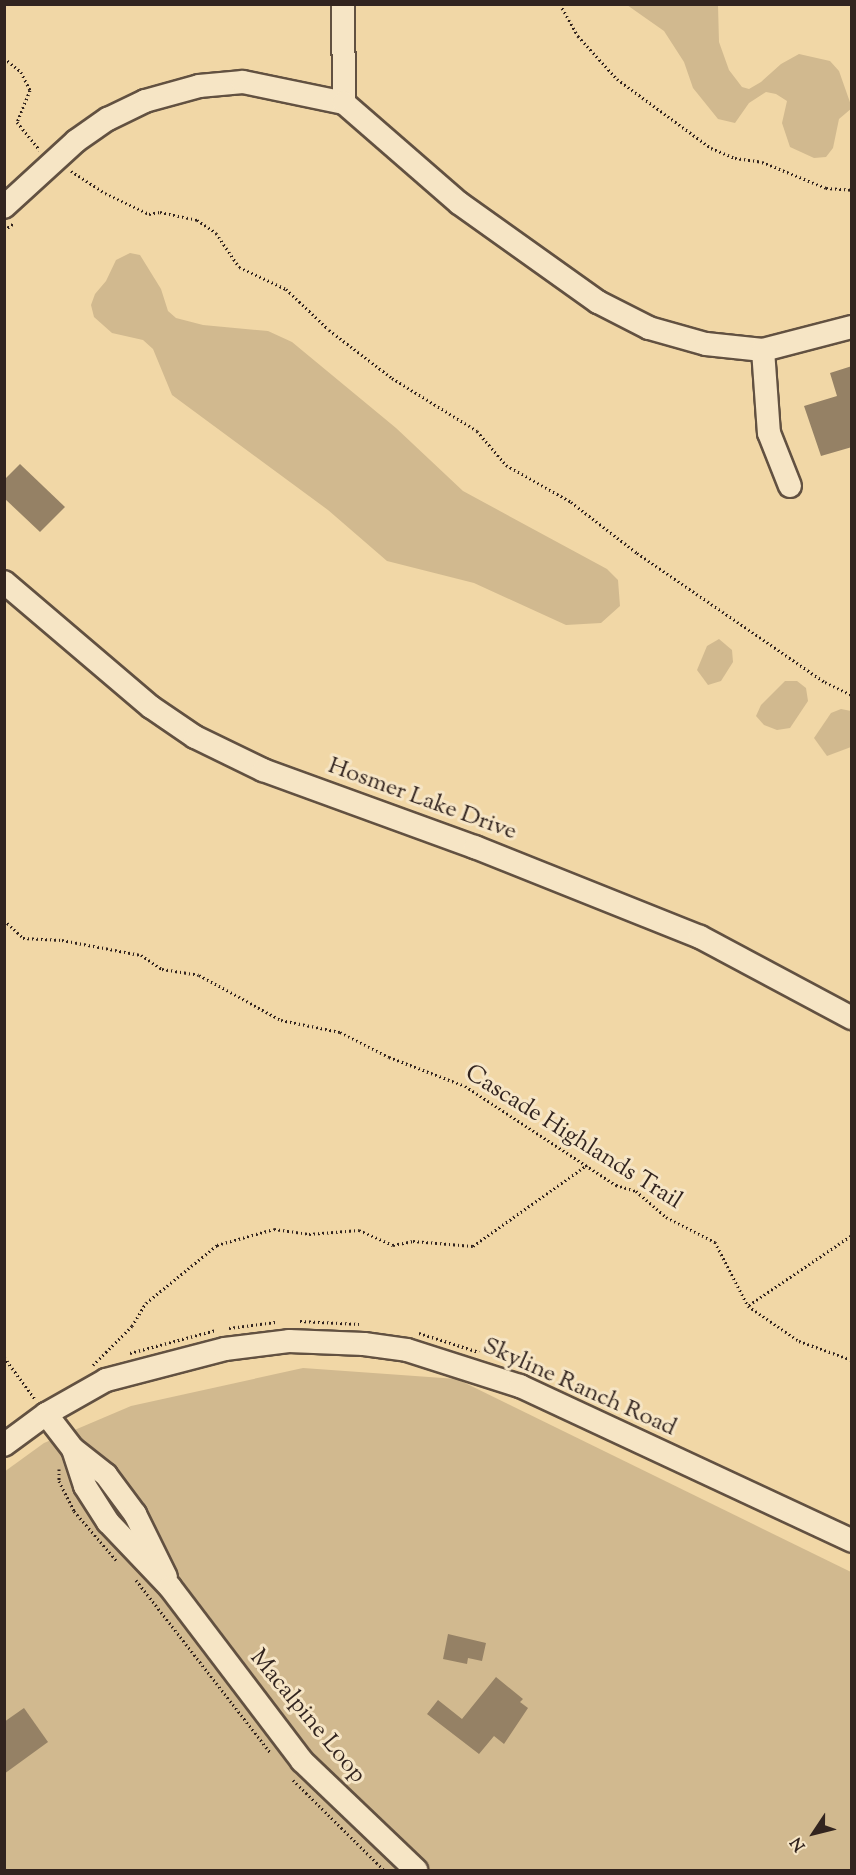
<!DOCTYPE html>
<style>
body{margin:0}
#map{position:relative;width:856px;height:1875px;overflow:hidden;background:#f1d7a6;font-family:"Sorts Mill Goudy",serif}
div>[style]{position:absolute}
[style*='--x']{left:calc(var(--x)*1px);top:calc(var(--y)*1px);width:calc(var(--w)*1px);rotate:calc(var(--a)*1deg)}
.green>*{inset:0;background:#d1b98f}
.building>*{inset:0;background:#958165}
.path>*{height:3px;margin-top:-1.5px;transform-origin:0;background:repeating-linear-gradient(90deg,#32241f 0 1.5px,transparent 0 4.5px)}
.roads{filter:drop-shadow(2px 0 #625141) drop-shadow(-2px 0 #625141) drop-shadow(0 2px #625141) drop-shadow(0 -2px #625141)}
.minor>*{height:22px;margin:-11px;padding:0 11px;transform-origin:11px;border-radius:11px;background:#f6e5c5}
span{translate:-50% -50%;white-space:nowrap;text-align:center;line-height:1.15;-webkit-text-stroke:6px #f6e5c5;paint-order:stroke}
.street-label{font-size:24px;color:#32241f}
.frame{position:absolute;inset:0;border:6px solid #32241f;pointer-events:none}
.north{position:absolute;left:784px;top:1803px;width:60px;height:60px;-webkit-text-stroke:4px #f6e5c5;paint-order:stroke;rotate:235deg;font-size:16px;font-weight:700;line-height:24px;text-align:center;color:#32241f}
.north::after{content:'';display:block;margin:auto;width:21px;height:27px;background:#32241f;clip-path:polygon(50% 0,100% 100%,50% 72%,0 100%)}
</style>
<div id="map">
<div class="green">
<div style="clip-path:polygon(627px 5px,718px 5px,719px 42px,729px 70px,742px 87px,749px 89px,761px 82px,781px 64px,799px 54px,830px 61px,839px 71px,852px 108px,839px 119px,833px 148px,826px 157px,814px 158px,790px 147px,782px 123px,787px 101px,776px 94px,766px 92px,749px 103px,735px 123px,718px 119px,693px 88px,684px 62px,664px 31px)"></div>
<div style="clip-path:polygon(130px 253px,140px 255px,161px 289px,168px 311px,176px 318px,203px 325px,268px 331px,292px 342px,396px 428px,463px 491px,607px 569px,618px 580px,620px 606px,601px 623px,566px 625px,474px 583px,387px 561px,328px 510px,172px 395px,153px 349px,143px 340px,112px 333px,94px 317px,91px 305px,95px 294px,106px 281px,116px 260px)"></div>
<div style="clip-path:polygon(719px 639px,732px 650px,733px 662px,721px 681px,708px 685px,697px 670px,707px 646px)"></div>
<div style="clip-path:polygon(785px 681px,797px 681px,806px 688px,808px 701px,790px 728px,777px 730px,764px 725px,756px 716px,761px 705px)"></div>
<div style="clip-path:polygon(841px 709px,851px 711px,851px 747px,827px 756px,814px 738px,831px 713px)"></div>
<div style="clip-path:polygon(303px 1368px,457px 1379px,851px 1572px,851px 1870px,5px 1870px,4px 1472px,44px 1443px,131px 1406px)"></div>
</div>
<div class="building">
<div style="clip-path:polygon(852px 366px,852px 447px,821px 456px,804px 406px,837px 396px,830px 373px)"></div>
<div style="clip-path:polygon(20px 464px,65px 507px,40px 532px,4px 498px,4px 480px)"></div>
<div style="clip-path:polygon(448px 1634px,486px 1643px,482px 1661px,468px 1658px,467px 1664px,443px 1659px)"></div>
<div style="clip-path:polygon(496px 1677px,523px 1699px,520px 1702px,528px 1708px,504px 1744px,494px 1736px,479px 1754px,427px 1714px,438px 1700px,462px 1719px)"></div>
<div style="clip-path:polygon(24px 1708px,48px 1742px,4px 1774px,4px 1722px)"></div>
</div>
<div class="path">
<div style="--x:560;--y:4;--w:37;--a:61"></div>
<div style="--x:578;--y:36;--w:58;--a:47.8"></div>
<div style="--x:617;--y:79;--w:117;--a:36.3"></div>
<div style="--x:711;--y:148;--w:26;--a:23"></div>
<div style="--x:735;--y:158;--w:27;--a:8"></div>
<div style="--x:762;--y:162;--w:69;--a:22.1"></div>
<div style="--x:826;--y:188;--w:26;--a:4"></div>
<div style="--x:4;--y:58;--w:22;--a:39"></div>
<div style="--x:21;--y:72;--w:20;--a:63"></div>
<div style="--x:30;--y:90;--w:35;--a:112"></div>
<div style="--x:17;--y:122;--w:36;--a:51"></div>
<div style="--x:71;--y:171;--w:40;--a:32.9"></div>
<div style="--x:105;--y:193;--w:49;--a:25.5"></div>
<div style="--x:149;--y:214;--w:11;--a:-10"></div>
<div style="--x:160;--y:212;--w:38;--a:12"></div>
<div style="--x:197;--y:220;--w:23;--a:34"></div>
<div style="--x:216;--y:233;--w:41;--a:55.9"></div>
<div style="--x:239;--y:267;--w:52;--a:25.1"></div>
<div style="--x:286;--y:289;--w:59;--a:43.6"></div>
<div style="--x:329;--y:330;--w:79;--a:37.3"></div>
<div style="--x:392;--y:378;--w:100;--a:31.9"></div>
<div style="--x:477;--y:431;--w:45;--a:49.5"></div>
<div style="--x:506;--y:465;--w:75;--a:29.6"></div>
<div style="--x:571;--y:502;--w:83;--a:37.7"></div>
<div style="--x:637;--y:553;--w:228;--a:34.5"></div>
<div style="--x:825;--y:682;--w:30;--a:26"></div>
<div style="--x:4;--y:230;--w:11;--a:-34"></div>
<div style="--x:4;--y:920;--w:26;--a:43"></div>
<div style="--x:23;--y:938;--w:39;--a:3"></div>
<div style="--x:62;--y:940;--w:80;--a:10.8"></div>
<div style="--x:141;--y:955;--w:25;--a:34"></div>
<div style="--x:162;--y:969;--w:37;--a:9"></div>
<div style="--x:199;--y:975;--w:94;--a:28.8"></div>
<div style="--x:281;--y:1020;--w:60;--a:11.5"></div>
<div style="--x:340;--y:1032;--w:55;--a:27"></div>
<div style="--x:389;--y:1057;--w:81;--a:20.9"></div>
<div style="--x:465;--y:1086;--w:181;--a:33.3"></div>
<div style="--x:616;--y:1185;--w:21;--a:17"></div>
<div style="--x:636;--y:1191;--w:40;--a:41"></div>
<div style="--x:666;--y:1217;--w:55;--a:27"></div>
<div style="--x:715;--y:1242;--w:72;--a:62.7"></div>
<div style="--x:748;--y:1306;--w:62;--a:34.5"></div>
<div style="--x:799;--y:1341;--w:56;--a:19.7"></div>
<div style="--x:749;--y:1305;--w:125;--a:-34.2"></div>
<div style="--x:300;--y:1321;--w:59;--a:2.9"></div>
<div style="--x:229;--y:1328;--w:47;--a:-7.3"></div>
<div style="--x:419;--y:1333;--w:63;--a:17.6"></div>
<div style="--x:130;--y:1353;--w:89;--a:-15"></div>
<div style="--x:4;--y:1357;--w:52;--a:53.6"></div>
<div style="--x:93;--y:1365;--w:55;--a:-45"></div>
<div style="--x:132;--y:1326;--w:27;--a:-59"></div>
<div style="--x:146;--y:1303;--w:92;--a:-39.2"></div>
<div style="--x:217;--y:1245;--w:59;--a:-15.7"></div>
<div style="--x:274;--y:1229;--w:35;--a:8"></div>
<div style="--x:309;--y:1234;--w:50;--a:-4.6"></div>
<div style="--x:359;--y:1230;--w:37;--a:24"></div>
<div style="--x:393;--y:1245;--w:20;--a:-11"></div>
<div style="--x:413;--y:1241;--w:60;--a:4.8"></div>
<div style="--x:473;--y:1246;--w:140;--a:-35.4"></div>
<div style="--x:59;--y:1469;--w:12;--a:90"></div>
<div style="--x:59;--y:1481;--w:34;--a:63"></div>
<div style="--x:74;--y:1511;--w:65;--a:49.4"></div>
<div style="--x:136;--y:1580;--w:218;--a:52.1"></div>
<div style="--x:293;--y:1780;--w:128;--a:44.7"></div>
</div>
<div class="roads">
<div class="minor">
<div style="--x:343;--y:4;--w:99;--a:89.4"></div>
<div style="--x:4;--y:207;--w:98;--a:-42.5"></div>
<div style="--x:76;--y:141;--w:39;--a:-35"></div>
<div style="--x:108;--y:119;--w:41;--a:-25.9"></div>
<div style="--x:145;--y:101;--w:56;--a:-15.5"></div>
<div style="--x:199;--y:86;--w:44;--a:-5.2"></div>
<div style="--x:243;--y:82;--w:103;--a:11.7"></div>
<div style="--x:344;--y:103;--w:152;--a:41"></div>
<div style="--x:459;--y:203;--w:171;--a:35.5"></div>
<div style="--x:598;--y:302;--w:57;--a:27"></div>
<div style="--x:649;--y:328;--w:59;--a:15.7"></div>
<div style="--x:706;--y:344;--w:57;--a:6"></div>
<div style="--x:763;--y:350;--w:92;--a:-14.5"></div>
<div style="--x:763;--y:350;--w:83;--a:85.9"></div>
<div style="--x:769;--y:433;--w:57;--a:68.4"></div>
<div style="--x:4;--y:582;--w:193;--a:40.4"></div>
<div style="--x:151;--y:707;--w:53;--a:34.3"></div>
<div style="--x:195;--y:737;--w:76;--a:25.9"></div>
<div style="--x:263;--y:770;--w:226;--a:20"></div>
<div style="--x:475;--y:847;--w:242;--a:21.8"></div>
<div style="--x:700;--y:937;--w:172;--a:28.1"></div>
<div style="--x:46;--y:1414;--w:44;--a:52.4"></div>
<div style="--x:73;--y:1449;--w:42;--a:38.2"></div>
<div style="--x:106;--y:1475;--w:49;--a:53.4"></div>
<div style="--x:135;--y:1514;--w:70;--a:63.8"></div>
<div style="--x:4;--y:1445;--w:52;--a:-36.4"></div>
<div style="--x:46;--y:1414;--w:69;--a:-29.5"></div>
<div style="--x:106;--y:1380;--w:123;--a:-14.6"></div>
<div style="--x:225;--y:1349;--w:64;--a:-7.1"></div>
<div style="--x:289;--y:1341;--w:75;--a:2.3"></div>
<div style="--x:364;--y:1344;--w:43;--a:7.9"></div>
<div style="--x:407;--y:1350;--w:119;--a:17.7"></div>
<div style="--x:520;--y:1386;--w:366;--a:25"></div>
<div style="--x:73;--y:1449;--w:39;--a:72"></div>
<div style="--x:85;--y:1486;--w:43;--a:57.4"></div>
<div style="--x:108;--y:1522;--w:90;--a:46.4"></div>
<div style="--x:170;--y:1587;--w:218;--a:52.8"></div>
<div style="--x:302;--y:1761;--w:158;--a:43.7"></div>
</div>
</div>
<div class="street-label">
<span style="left:422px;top:800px;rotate:20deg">Hosmer Lake Drive</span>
<span style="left:573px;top:1138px;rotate:32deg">Cascade Highlands Trail</span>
<span style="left:579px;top:1388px;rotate:24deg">Skyline Ranch Road</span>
<span style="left:307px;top:1717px;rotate:50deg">Macalpine Loop</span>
</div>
<div class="frame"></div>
<div class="north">N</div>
</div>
